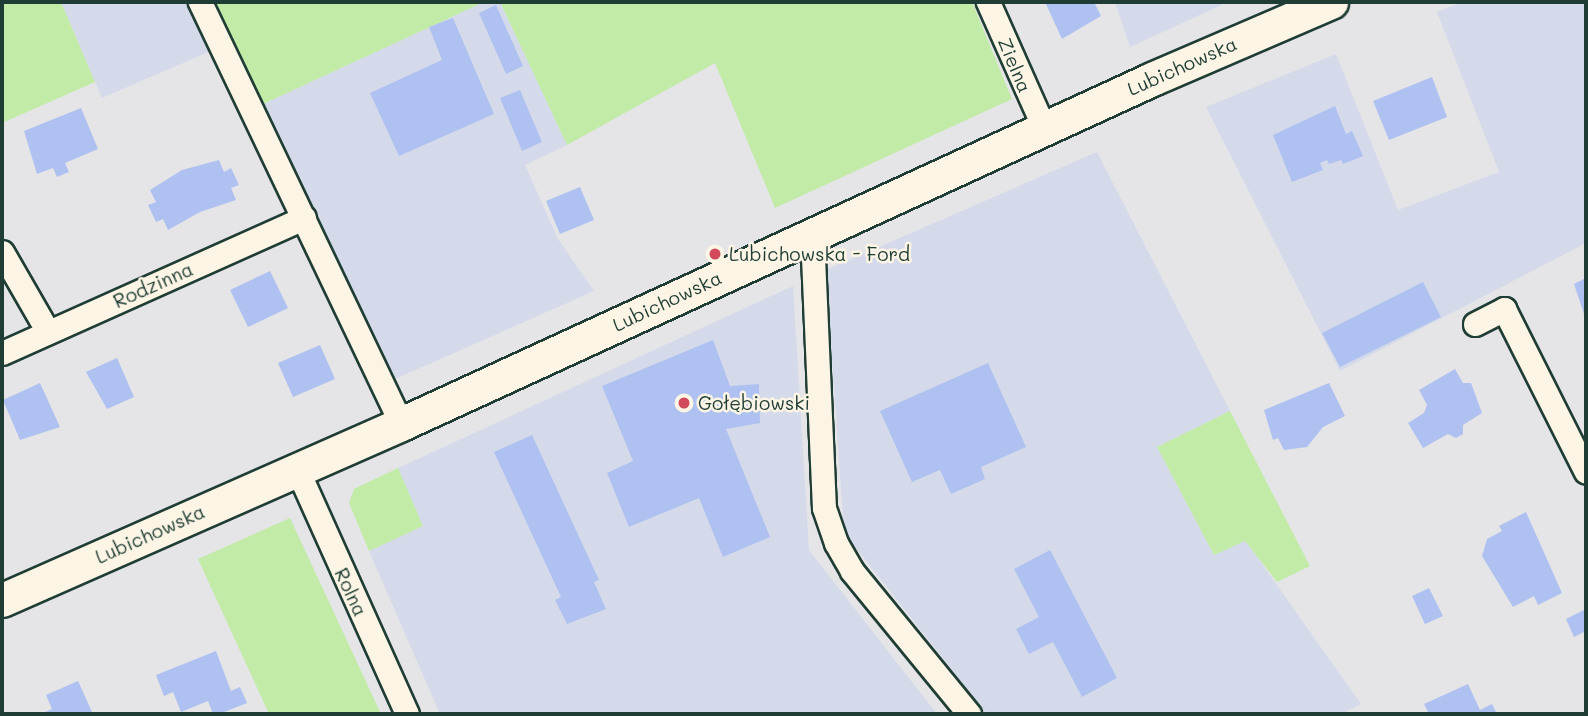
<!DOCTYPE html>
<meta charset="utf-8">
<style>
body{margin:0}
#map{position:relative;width:1588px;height:716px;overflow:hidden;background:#e5e5e8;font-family:Mali,sans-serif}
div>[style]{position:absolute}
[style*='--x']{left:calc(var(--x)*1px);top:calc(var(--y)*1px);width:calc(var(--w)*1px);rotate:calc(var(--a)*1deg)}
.built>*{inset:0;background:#d4daea}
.green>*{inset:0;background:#c2eba7}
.building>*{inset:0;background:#aec1f0}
.roads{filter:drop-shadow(2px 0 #1f3d34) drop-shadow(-2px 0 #1f3d34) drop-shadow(0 2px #1f3d34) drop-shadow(0 -2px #1f3d34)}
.street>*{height:23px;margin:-11.5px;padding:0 11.5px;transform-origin:11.5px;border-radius:11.5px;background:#fcf5e5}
.secondary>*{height:33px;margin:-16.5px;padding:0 16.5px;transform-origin:16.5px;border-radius:16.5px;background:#fcf5e5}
.dots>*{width:19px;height:19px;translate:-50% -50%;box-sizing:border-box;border:4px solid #fcf5e5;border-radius:50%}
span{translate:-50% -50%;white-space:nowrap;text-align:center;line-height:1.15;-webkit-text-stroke:5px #fcf5e5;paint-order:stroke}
.street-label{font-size:19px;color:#1f3d34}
.poi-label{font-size:19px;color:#1f3d34}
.left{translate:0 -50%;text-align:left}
.frame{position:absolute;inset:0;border:4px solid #1f3d34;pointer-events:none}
</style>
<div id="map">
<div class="built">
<div style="clip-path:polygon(61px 2px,189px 2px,213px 50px,102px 98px)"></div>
<div style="clip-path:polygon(484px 2px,500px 2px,567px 145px,525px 165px,558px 239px,594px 291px,395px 379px,261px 105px)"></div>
<div style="clip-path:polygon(1115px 2px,1228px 2px,1130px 47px)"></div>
<div style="clip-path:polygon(1462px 2px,1586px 2px,1586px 243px,1340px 371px,1206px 107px,1336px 54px,1398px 210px,1499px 172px,1437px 12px)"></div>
<div style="clip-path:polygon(1097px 152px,1230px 411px,1157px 447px,1214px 555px,1245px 540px,1361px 704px,1341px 714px,987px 714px,844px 533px,826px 270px)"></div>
<div style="clip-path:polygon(793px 286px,809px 550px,937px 714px,440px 714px,369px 551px,422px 526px,398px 468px)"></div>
</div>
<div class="green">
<div style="clip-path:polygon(2px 2px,61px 2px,95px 82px,2px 123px)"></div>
<div style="clip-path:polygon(214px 2px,484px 2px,261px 105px)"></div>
<div style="clip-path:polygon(500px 2px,972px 2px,1012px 99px,775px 208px,715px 63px,567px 145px)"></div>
<div style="clip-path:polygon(1230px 411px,1310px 566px,1277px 582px,1245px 541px,1214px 555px,1157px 447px)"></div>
<div style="clip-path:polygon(398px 468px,423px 526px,369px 551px,349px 503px,354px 489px)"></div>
<div style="clip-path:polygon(290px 518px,381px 714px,269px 714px,198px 559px)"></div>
</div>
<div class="building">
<div style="clip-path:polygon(1045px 2px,1094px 2px,1101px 16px,1062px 39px)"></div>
<div style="clip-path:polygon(496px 5px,523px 66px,506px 74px,479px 13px)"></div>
<div style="clip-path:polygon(453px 18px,494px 114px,399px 156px,370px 93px,442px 60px,429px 27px)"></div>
<div style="clip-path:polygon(1432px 77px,1447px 117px,1389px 140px,1373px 101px)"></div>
<div style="clip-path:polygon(520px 90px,542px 142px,522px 151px,500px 98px)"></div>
<div style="clip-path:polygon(1335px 106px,1346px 134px,1352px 131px,1363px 156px,1343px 164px,1341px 160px,1329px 164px,1327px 160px,1320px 163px,1323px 170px,1292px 182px,1273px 135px)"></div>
<div style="clip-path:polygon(81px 108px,98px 149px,65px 163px,69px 172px,57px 177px,53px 168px,37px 174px,24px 131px)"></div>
<div style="clip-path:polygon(219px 160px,224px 172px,231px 168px,239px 185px,231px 188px,236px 200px,200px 212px,168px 230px,163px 219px,156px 222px,148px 205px,156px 202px,150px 190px,182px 170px)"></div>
<div style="clip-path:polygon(580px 187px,594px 220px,560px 234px,546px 201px)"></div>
<div style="clip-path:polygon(270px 271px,288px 308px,248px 327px,230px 290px)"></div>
<div style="clip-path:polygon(1586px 278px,1586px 320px,1574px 284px)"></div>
<div style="clip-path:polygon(1423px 282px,1441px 317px,1340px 367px,1322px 333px)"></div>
<div style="clip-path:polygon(713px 340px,730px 386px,759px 384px,760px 423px,726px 429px,770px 537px,723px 557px,699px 498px,629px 527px,607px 473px,633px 461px,602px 386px)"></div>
<div style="clip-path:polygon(320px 345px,335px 379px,293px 397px,278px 363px)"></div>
<div style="clip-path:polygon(117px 358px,134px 397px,107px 409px,86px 372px)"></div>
<div style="clip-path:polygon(988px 363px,1026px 447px,981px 467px,985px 479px,951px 494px,940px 470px,912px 482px,880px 411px)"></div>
<div style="clip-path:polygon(1455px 369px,1463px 383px,1471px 383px,1482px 413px,1463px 425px,1463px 434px,1456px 438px,1448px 434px,1423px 448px,1408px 423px,1424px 413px,1427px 405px,1419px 390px)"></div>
<div style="clip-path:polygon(40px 383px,60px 427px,20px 440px,3px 400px)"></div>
<div style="clip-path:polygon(1329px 383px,1345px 416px,1323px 427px,1307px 447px,1284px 450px,1278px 438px,1273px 440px,1264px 410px)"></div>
<div style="clip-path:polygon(532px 435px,599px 580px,594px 582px,606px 609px,567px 624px,555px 600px,561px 597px,494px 452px)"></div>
<div style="clip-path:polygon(1526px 512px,1562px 593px,1538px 605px,1534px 596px,1513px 607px,1482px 556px,1487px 539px,1502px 531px,1499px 526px)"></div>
<div style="clip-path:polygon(1050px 550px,1117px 678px,1082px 697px,1053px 642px,1029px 654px,1016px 629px,1039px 617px,1014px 569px)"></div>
<div style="clip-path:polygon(1429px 588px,1443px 616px,1425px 624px,1412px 596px)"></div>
<div style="clip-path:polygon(1586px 609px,1586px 631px,1574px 637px,1566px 619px)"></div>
<div style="clip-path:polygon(216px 651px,231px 691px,240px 687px,247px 703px,219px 714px,213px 714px,208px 701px,181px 712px,173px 692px,164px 696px,156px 675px)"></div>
<div style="clip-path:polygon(78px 681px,93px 714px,41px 714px,52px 709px,46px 695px)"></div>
<div style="clip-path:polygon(1468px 684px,1480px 710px,1492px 704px,1497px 714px,1429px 714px,1424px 704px)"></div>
</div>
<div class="roads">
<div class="street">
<div style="--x:200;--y:2;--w:467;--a:64.5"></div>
<div style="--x:988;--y:2;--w:138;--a:66"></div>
<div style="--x:812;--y:234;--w:274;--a:87.5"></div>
<div style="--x:824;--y:508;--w:37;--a:71"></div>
<div style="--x:836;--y:543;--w:32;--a:60"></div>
<div style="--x:852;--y:571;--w:185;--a:50.7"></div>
<div style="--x:2;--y:252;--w:92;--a:60.1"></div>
<div style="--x:1475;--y:324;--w:33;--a:-27"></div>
<div style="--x:1504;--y:309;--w:182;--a:63.3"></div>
<div style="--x:2;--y:353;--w:331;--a:-24.1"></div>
<div style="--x:297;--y:469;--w:269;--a:65.8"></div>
</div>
<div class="secondary">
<div style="--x:2;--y:600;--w:436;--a:-23.8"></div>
<div style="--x:401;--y:424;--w:826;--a:-24.67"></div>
<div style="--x:1152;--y:79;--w:195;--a:-23.3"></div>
</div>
</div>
<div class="dots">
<div style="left:715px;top:254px;background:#d1495b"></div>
<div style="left:684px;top:403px;background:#d1495b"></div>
</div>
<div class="street-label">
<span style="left:1015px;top:65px;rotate:67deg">Zielna</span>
<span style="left:1182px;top:66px;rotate:-24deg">Lubichowska</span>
<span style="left:153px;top:285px;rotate:-24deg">Rodzinna</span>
<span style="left:667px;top:301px;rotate:-25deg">Lubichowska</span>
<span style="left:150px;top:534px;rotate:-24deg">Lubichowska</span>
<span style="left:351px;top:592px;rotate:65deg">Rolna</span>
</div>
<div class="poi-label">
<span class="left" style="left:729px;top:254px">Lubichowska - Ford</span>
<span class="left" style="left:698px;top:403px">Gołębiowski</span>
</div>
<div class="frame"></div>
</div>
